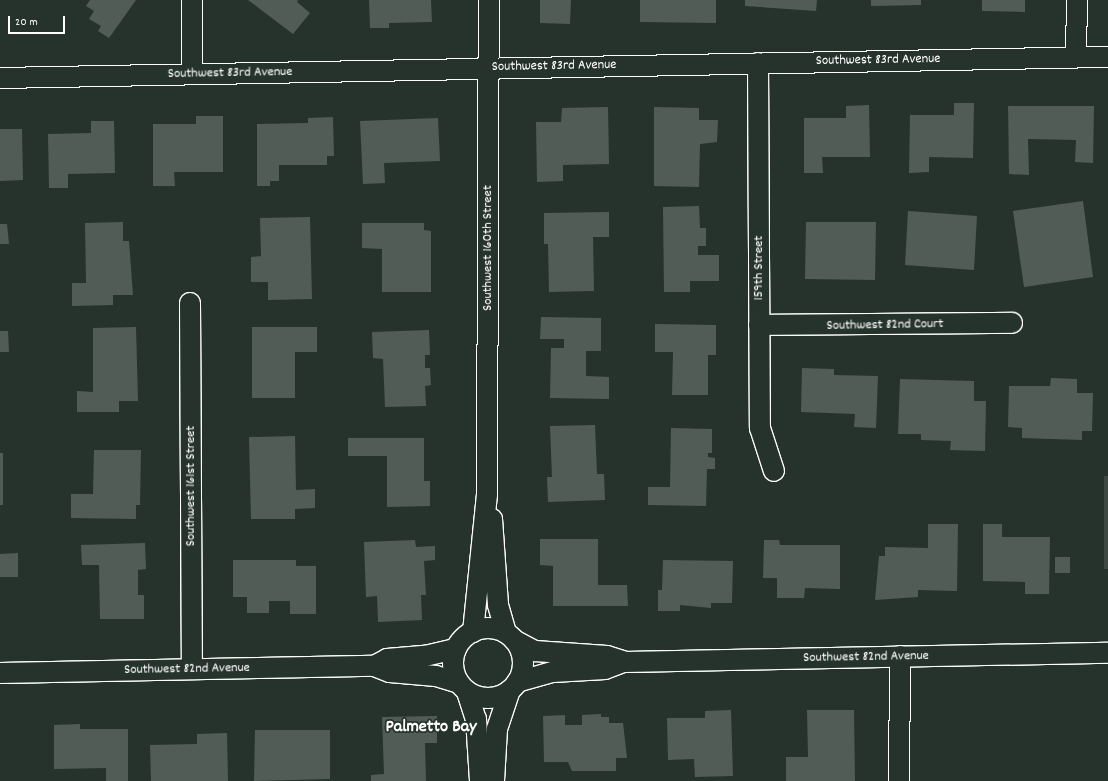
<!DOCTYPE html>
<style>
body{margin:0}
#map{position:relative;width:1108px;height:781px;overflow:hidden;background:#26332d;font-family:Dekko,sans-serif}
div>[style]{position:absolute}
[style*='--x']{left:calc(var(--x)*1px);top:calc(var(--y)*1px);width:calc(var(--w)*1px);rotate:calc(var(--a)*1deg)}
.green>*{inset:0;background:#3e4944}
.building>*{inset:0;background:#515c57}
.roads{filter:drop-shadow(1px 0 #fff) drop-shadow(-1px 0 #fff) drop-shadow(0 1px #fff) drop-shadow(0 -1px #fff)}
.minor>*{height:20px;margin:-10px;padding:0 10px;transform-origin:10px;border-radius:10px;background:#26332d}
.minor>.ring{margin:-10px;padding:0;box-sizing:content-box;background:none;border:20px solid #26332d;border-radius:50%}
span{translate:-50% -50%;white-space:nowrap;text-align:center;line-height:1.15;-webkit-text-stroke:3.5px #26332d;paint-order:stroke}
.street-label{font-size:14px;color:#fff}
.district-label{font-size:18px;color:#fff;font-weight:700}
.scale{position:absolute;left:8px;top:16px;width:57px;height:18px;box-sizing:border-box;border:2px solid #fff;border-top:0;padding-left:5px;font-size:12px;line-height:14px;white-space:nowrap;color:#fff;-webkit-text-stroke:3px #26332d;paint-order:stroke}
</style>
<div id="map">
<div class="green">
<div style="clip-path:polygon(1104px 476px,1108px 476px,1108px 569px,1104px 569px)"></div>
</div>
<div class="building">
<div style="clip-path:polygon(90px 0,136px 0,109px 38px,98px 31px,101px 26px,89px 19px,94px 11px,86px 6px)"></div>
<div style="clip-path:polygon(248px 0,298px 0,297px 2px,310px 13px,293px 34px)"></div>
<div style="clip-path:polygon(369px 0,431px 0,432px 22px,389px 23px,389px 28px,370px 28px)"></div>
<div style="clip-path:polygon(540px 0,571px 0,570px 24px,540px 23px)"></div>
<div style="clip-path:polygon(640px 0,716px 0,716px 23px,640px 22px)"></div>
<div style="clip-path:polygon(745px 0,817px 0,816px 11px,745px 6px)"></div>
<div style="clip-path:polygon(871px 0,921px 0,921px 5px,871px 6px)"></div>
<div style="clip-path:polygon(982px 0,1025px 0,1025px 12px,982px 11px)"></div>
<div style="clip-path:polygon(954px 103px,974px 103px,973px 158px,929px 157px,929px 172px,909px 173px,910px 115px,954px 115px)"></div>
<div style="clip-path:polygon(869px 105px,870px 157px,822px 157px,823px 173px,804px 173px,804px 118px,846px 118px,846px 106px)"></div>
<div style="clip-path:polygon(1008px 106px,1094px 106px,1093px 163px,1075px 162px,1076px 140px,1028px 139px,1029px 175px,1009px 174px)"></div>
<div style="clip-path:polygon(608px 107px,609px 164px,563px 165px,563px 181px,537px 182px,536px 122px,561px 122px,562px 108px)"></div>
<div style="clip-path:polygon(654px 107px,699px 108px,699px 120px,718px 120px,717px 142px,700px 144px,699px 187px,654px 186px)"></div>
<div style="clip-path:polygon(196px 116px,223px 116px,223px 172px,174px 172px,175px 186px,153px 186px,153px 124px,196px 124px)"></div>
<div style="clip-path:polygon(333px 117px,334px 156px,327px 156px,327px 165px,279px 165px,279px 181px,270px 181px,270px 186px,257px 186px,257px 124px,308px 123px,308px 118px)"></div>
<div style="clip-path:polygon(438px 118px,440px 161px,384px 163px,385px 183px,363px 184px,360px 121px)"></div>
<div style="clip-path:polygon(91px 121px,114px 121px,115px 173px,68px 174px,68px 188px,49px 188px,48px 134px,91px 133px)"></div>
<div style="clip-path:polygon(0 129px,22px 129px,23px 180px,0 181px)"></div>
<div style="clip-path:polygon(1083px 201px,1093px 277px,1024px 287px,1013px 211px)"></div>
<div style="clip-path:polygon(699px 206px,700px 228px,706px 228px,706px 246px,698px 246px,698px 255px,719px 255px,719px 281px,690px 281px,690px 292px,664px 292px,663px 207px)"></div>
<div style="clip-path:polygon(908px 211px,977px 216px,974px 270px,905px 265px)"></div>
<div style="clip-path:polygon(609px 212px,609px 237px,593px 237px,594px 291px,549px 292px,548px 244px,544px 244px,544px 213px)"></div>
<div style="clip-path:polygon(310px 217px,312px 299px,268px 300px,268px 282px,251px 282px,251px 257px,261px 256px,260px 218px)"></div>
<div style="clip-path:polygon(123px 222px,123px 241px,129px 241px,133px 295px,113px 295px,113px 305px,72px 306px,72px 283px,86px 283px,85px 223px)"></div>
<div style="clip-path:polygon(806px 222px,876px 222px,875px 280px,805px 279px)"></div>
<div style="clip-path:polygon(362px 223px,424px 223px,424px 230px,431px 231px,431px 292px,382px 292px,382px 249px,362px 248px)"></div>
<div style="clip-path:polygon(0 224px,7px 224px,9px 244px,0 244px)"></div>
<div style="clip-path:polygon(541px 317px,601px 318px,601px 351px,586px 351px,586px 376px,609px 377px,609px 399px,550px 398px,551px 348px,564px 348px,564px 339px,540px 339px)"></div>
<div style="clip-path:polygon(655px 324px,716px 325px,716px 355px,708px 355px,708px 395px,672px 395px,673px 352px,655px 352px)"></div>
<div style="clip-path:polygon(136px 327px,138px 401px,119px 401px,119px 412px,77px 412px,77px 391px,93px 392px,93px 328px)"></div>
<div style="clip-path:polygon(252px 327px,317px 327px,317px 352px,295px 352px,295px 398px,252px 398px)"></div>
<div style="clip-path:polygon(429px 330px,430px 355px,425px 355px,425px 368px,430px 368px,431px 385px,425px 386px,426px 406px,385px 407px,383px 359px,373px 358px,372px 332px)"></div>
<div style="clip-path:polygon(0 331px,8px 331px,9px 352px,0 352px)"></div>
<div style="clip-path:polygon(802px 368px,834px 369px,834px 375px,878px 376px,876px 428px,854px 427px,855px 414px,801px 412px)"></div>
<div style="clip-path:polygon(1051px 378px,1077px 379px,1077px 393px,1093px 393px,1092px 431px,1082px 431px,1082px 440px,1022px 438px,1022px 428px,1008px 427px,1009px 386px,1050px 386px)"></div>
<div style="clip-path:polygon(900px 379px,974px 381px,974px 401px,986px 401px,985px 451px,950px 450px,951px 441px,921px 440px,921px 434px,898px 434px)"></div>
<div style="clip-path:polygon(595px 425px,597px 474px,604px 474px,605px 500px,548px 502px,547px 477px,552px 477px,550px 426px)"></div>
<div style="clip-path:polygon(671px 428px,712px 429px,712px 453px,708px 453px,708px 457px,715px 458px,715px 469px,707px 469px,706px 506px,648px 505px,648px 487px,670px 487px)"></div>
<div style="clip-path:polygon(295px 436px,296px 490px,315px 489px,315px 508px,295px 509px,295px 519px,251px 519px,249px 437px)"></div>
<div style="clip-path:polygon(348px 438px,424px 438px,424px 481px,430px 481px,430px 506px,387px 507px,387px 456px,348px 456px)"></div>
<div style="clip-path:polygon(94px 450px,141px 450px,140px 505px,136px 505px,136px 519px,71px 518px,71px 494px,93px 494px)"></div>
<div style="clip-path:polygon(0 453px,3px 453px,3px 505px,0 505px)"></div>
<div style="clip-path:polygon(928px 524px,958px 524px,957px 591px,918px 590px,918px 597px,875px 600px,879px 556px,885px 556px,885px 547px,928px 548px)"></div>
<div style="clip-path:polygon(983px 524px,1002px 524px,1002px 537px,1050px 537px,1049px 594px,1025px 594px,1025px 582px,983px 581px)"></div>
<div style="clip-path:polygon(540px 539px,598px 539px,598px 585px,627px 585px,628px 606px,553px 606px,553px 566px,540px 565px)"></div>
<div style="clip-path:polygon(415px 540px,416px 547px,435px 546px,435px 560px,424px 561px,426px 595px,421px 595px,422px 620px,378px 622px,377px 596px,366px 597px,364px 542px)"></div>
<div style="clip-path:polygon(764px 540px,779px 540px,780px 545px,840px 545px,840px 589px,805px 588px,804px 598px,777px 598px,777px 578px,763px 578px)"></div>
<div style="clip-path:polygon(145px 543px,146px 569px,138px 570px,138px 595px,144px 595px,144px 619px,100px 619px,99px 565px,82px 565px,81px 545px)"></div>
<div style="clip-path:polygon(18px 553px,18px 577px,0 577px,0 554px)"></div>
<div style="clip-path:polygon(1055px 557px,1070px 557px,1070px 573px,1055px 573px)"></div>
<div style="clip-path:polygon(233px 560px,296px 560px,296px 566px,316px 566px,316px 614px,290px 614px,290px 601px,269px 601px,269px 613px,247px 613px,247px 597px,233px 597px)"></div>
<div style="clip-path:polygon(663px 560px,733px 561px,732px 603px,711px 603px,711px 608px,680px 605px,680px 611px,658px 611px,658px 590px,662px 590px)"></div>
<div style="clip-path:polygon(731px 710px,733px 776px,695px 777px,694px 759px,668px 760px,667px 718px,705px 718px,705px 711px)"></div>
<div style="clip-path:polygon(807px 710px,854px 710px,855px 781px,786px 781px,786px 757px,808px 757px)"></div>
<div style="clip-path:polygon(601px 714px,601px 717px,609px 717px,609px 723px,623px 723px,627px 758px,616px 758px,616px 771px,572px 771px,568px 762px,544px 762px,543px 716px,565px 715px,565px 725px,582px 725px,582px 715px)"></div>
<div style="clip-path:polygon(437px 716px,437px 743px,425px 743px,426px 781px,371px 781px,371px 775px,384px 774px,382px 717px)"></div>
<div style="clip-path:polygon(80px 724px,80px 729px,128px 729px,128px 781px,106px 781px,106px 768px,54px 769px,54px 725px)"></div>
<div style="clip-path:polygon(255px 730px,330px 730px,330px 779px,254px 781px)"></div>
<div style="clip-path:polygon(227px 733px,228px 781px,151px 781px,150px 745px,197px 744px,197px 734px)"></div>
</div>
<div class="roads">
<div class="minor">
<div style="--x:1076;--y:56;--w:56;--a:-89"></div>
<div style="--x:758;--y:63;--w:365;--a:89.7"></div>
<div style="--x:760;--y:428;--w:45;--a:72"></div>
<div style="--x:192;--y:74;--w:74;--a:-90"></div>
<div style="--x:0;--y:78;--w:1108;--a:-1.09"></div>
<div style="--x:190;--y:303;--w:366;--a:89.7"></div>
<div style="--x:759;--y:325;--w:253;--a:-0.5"></div>
<div style="--x:492;--y:519;--w:86;--a:86"></div>
<div style="--x:498;--y:605;--w:29;--a:74"></div>
<div class="ring" style="left:453px;top:628px;width:50px;height:50px"></div>
<div style="--x:473;--y:632;--w:138;--a:-84.2"></div>
<div style="--x:487;--y:495;--w:495;--a:-89.8"></div>
<div style="--x:514;--y:640;--w:24;--a:28"></div>
<div style="--x:535;--y:651;--w:72;--a:4"></div>
<div style="--x:607;--y:656;--w:19;--a:18"></div>
<div style="--x:625;--y:662;--w:483;--a:-1.1"></div>
<div style="--x:374;--y:666;--w:15;--a:-28"></div>
<div style="--x:387;--y:659;--w:38;--a:-5"></div>
<div style="--x:425;--y:656;--w:32;--a:-13"></div>
<div style="--x:0;--y:673;--w:374;--a:-1.1"></div>
<div style="--x:374;--y:666;--w:17;--a:21"></div>
<div style="--x:390;--y:672;--w:46;--a:5"></div>
<div style="--x:436;--y:676;--w:24;--a:17"></div>
<div style="--x:517;--y:682;--w:37;--a:-16"></div>
<div style="--x:553;--y:672;--w:52;--a:-3.3"></div>
<div style="--x:605;--y:669;--w:17;--a:-21"></div>
<div style="--x:467;--y:692;--w:28;--a:72"></div>
<div style="--x:476;--y:719;--w:62;--a:86.3"></div>
<div style="--x:494;--y:781;--w:52;--a:-86.7"></div>
<div style="--x:497;--y:729;--w:41;--a:-71.6"></div>
<div style="--x:899;--y:781;--w:125;--a:-89.5"></div>
</div>
</div>
<div class="street-label">
<span style="left:878px;top:60px;rotate:-1deg">Southwest 83rd Avenue</span>
<span style="left:554px;top:66px;rotate:-1deg">Southwest 83rd Avenue</span>
<span style="left:230px;top:73px;rotate:-1deg">Southwest 83rd Avenue</span>
<span style="left:488px;top:248px;rotate:-90deg">Southwest 160th Street</span>
<span style="left:759px;top:268px;rotate:-90deg">159th Street</span>
<span style="left:885px;top:325px;rotate:-1deg">Southwest 82nd Court</span>
<span style="left:191px;top:486px;rotate:-90deg">Southwest 161st Street</span>
<span style="left:866px;top:657px;rotate:-1deg">Southwest 82nd Avenue</span>
<span style="left:187px;top:669px;rotate:-1deg">Southwest 82nd Avenue</span>
</div>
<div class="district-label">
<span style="left:431px;top:728px">Palmetto Bay</span>
</div>
<div class="scale">20 m</div>
</div>
